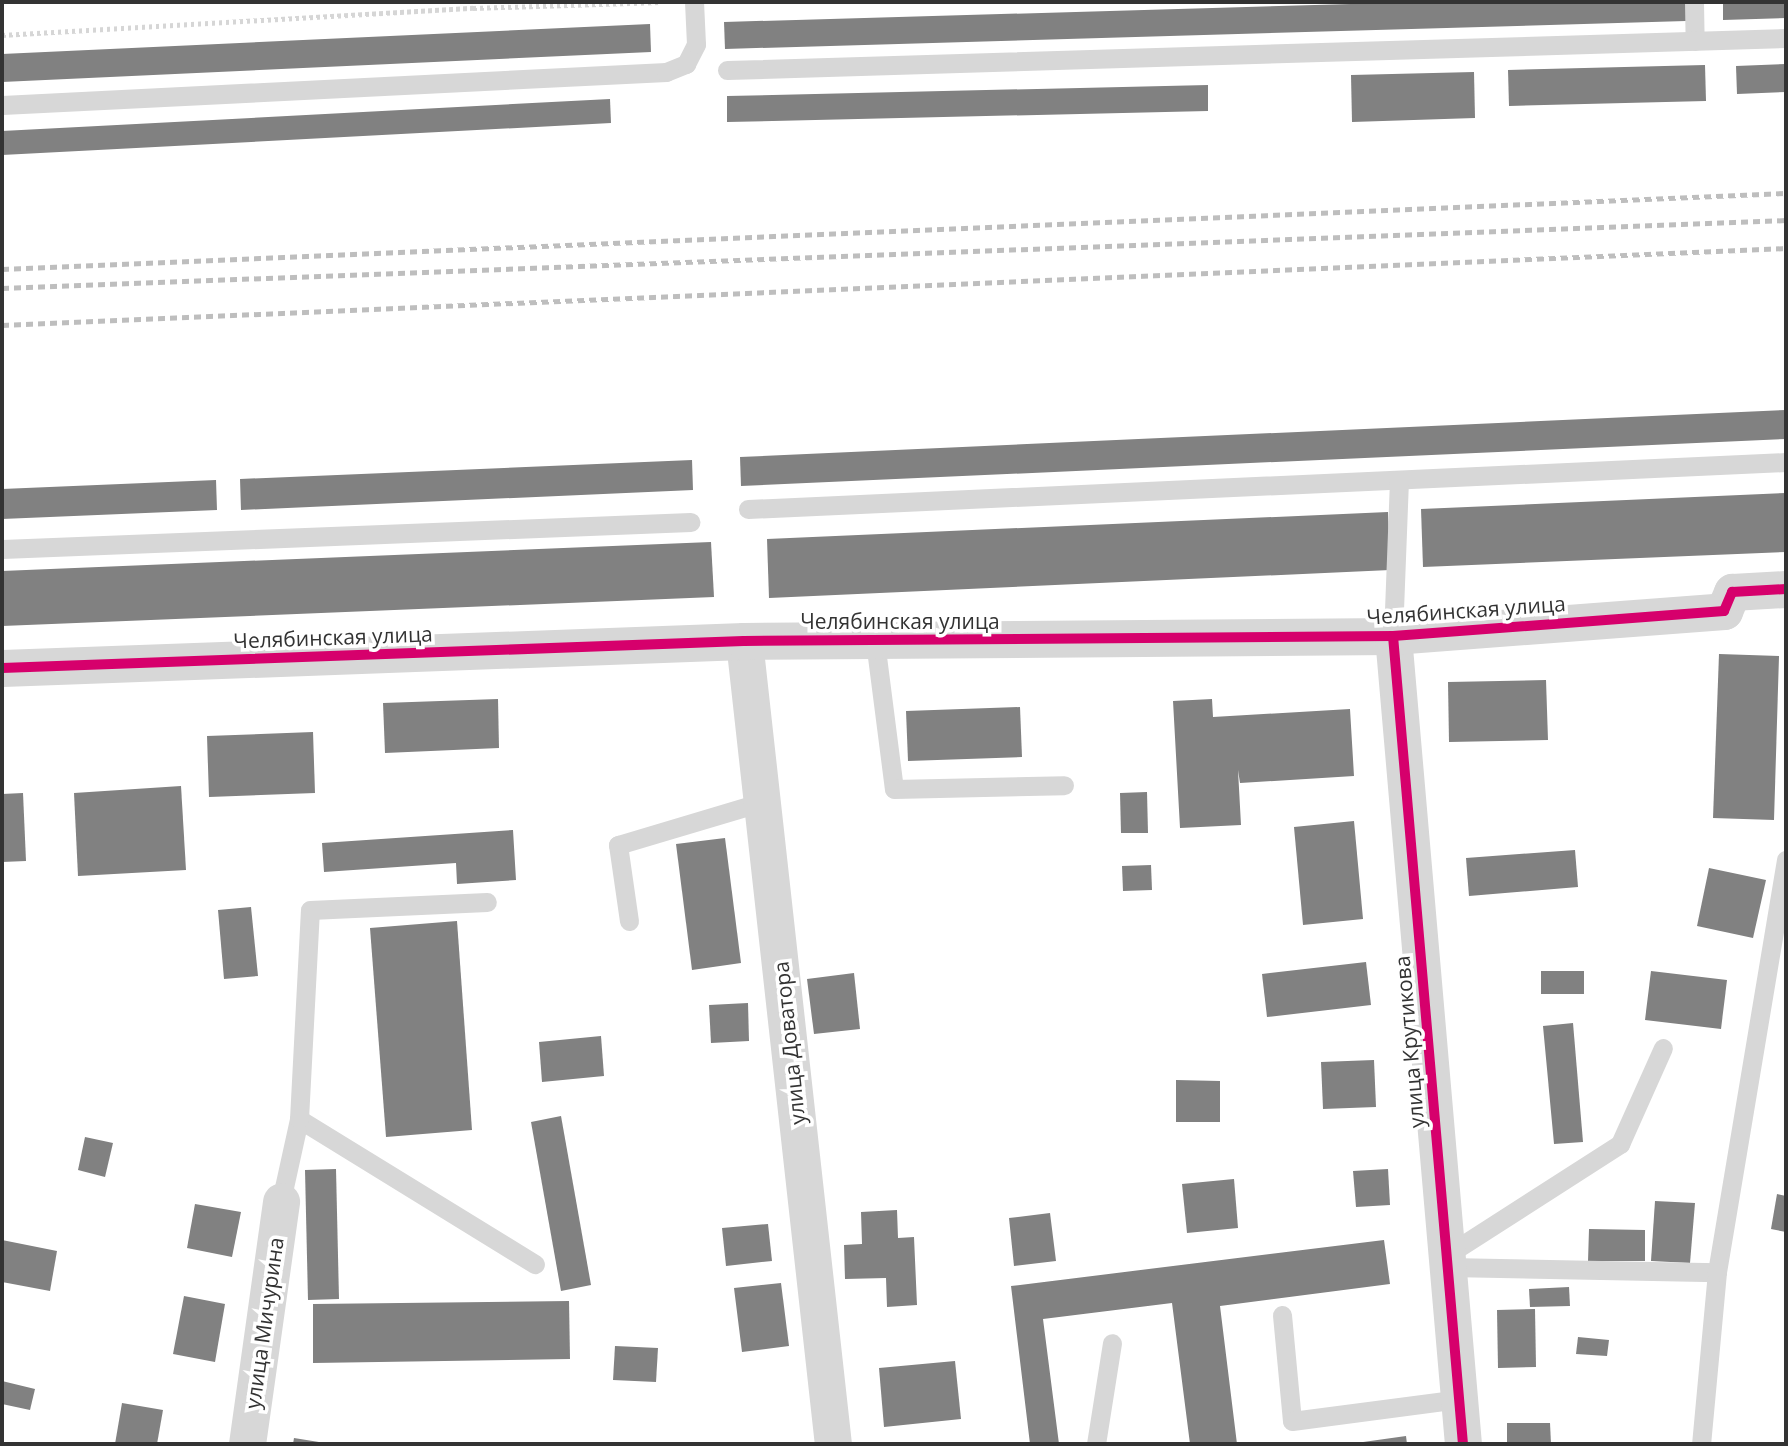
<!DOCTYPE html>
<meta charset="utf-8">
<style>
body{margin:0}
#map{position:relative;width:1788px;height:1446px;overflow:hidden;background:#fff;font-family:"Open Sans",sans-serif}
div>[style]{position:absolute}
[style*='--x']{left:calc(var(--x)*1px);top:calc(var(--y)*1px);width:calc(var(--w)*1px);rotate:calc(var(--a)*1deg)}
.building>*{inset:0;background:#818181}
.path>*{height:4.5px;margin-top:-2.25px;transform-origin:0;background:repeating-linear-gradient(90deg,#d6d6d6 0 3.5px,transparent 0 7px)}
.service>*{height:19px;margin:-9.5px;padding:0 9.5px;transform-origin:9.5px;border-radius:9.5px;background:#d7d7d7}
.minor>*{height:37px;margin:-18.5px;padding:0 18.5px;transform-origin:18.5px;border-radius:18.5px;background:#d7d7d7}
.rail>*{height:5px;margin-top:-2.5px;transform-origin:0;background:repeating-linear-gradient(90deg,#bebebe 0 7px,transparent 0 12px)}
.cycleway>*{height:10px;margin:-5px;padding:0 5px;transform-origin:5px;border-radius:5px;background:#d6006c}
span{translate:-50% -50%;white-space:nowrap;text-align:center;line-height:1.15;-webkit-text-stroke:7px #fff;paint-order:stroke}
.street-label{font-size:21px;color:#333}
.frame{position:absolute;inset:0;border:4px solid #333;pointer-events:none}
</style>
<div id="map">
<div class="building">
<div style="clip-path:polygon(1422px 2px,1686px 2px,1686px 21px,725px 49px,724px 22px)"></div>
<div style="clip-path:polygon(1723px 2px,1786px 2px,1786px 18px,1723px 20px)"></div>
<div style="clip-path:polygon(650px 24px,651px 52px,2px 82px,2px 54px)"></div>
<div style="clip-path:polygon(1786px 64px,1786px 92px,1737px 94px,1736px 66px)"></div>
<div style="clip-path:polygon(1705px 65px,1706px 101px,1509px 106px,1508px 70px)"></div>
<div style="clip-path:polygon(1474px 72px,1475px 118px,1352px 122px,1351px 75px)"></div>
<div style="clip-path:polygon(1208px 85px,1208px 111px,727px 122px,727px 96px)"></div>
<div style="clip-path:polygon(610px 99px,611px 123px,2px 155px,2px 131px)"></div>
<div style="clip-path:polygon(1786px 410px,1786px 439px,741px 486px,740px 457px)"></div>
<div style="clip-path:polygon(692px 460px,693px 490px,241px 510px,240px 479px)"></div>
<div style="clip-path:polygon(216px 480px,217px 510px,2px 519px,2px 489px)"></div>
<div style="clip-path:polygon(1786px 493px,1786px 552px,1423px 567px,1421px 509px)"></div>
<div style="clip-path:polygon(1388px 512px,1390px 570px,769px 598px,767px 539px)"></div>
<div style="clip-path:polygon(711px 542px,714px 597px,2px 626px,2px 571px)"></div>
<div style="clip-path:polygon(1719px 654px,1779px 656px,1774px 820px,1713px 818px)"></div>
<div style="clip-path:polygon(1546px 680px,1548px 740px,1449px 742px,1448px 682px)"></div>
<div style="clip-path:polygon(498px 699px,499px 748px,385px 753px,383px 703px)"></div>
<div style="clip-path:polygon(1212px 699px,1213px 717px,1350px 709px,1354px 776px,1240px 783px,1238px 770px,1241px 825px,1180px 828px,1173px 701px)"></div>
<div style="clip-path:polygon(1020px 707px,1022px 757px,908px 761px,906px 711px)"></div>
<div style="clip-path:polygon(313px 732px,315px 793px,209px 797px,207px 736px)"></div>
<div style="clip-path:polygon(181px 786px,186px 870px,78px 876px,74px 793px)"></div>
<div style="clip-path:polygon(1147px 792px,1148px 833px,1121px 833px,1120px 793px)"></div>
<div style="clip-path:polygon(23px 793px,26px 861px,2px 862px,2px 794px)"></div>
<div style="clip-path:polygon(1354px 821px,1363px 919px,1303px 925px,1294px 827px)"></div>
<div style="clip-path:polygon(513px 830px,516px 880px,457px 884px,456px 863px,324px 872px,322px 843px)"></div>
<div style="clip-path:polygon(725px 838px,741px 963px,692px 970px,676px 844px)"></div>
<div style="clip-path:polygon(1575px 850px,1578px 887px,1469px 896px,1466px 858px)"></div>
<div style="clip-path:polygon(1151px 865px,1152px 890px,1123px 891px,1122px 866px)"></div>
<div style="clip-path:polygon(1709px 868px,1766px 880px,1753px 938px,1697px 926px)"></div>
<div style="clip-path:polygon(251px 907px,258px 976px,224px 979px,218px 910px)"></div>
<div style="clip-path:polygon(457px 921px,472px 1130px,386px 1137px,370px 928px)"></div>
<div style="clip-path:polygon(1366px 962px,1371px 1005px,1267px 1017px,1262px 974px)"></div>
<div style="clip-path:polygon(1541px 971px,1584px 971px,1584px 994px,1541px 994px)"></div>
<div style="clip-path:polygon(1651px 971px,1727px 980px,1721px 1029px,1645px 1020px)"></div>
<div style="clip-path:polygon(854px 973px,860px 1029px,814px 1034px,807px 979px)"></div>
<div style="clip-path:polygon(748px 1003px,749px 1041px,711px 1043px,709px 1005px)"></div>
<div style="clip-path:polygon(1573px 1023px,1583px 1142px,1554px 1144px,1543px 1026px)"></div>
<div style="clip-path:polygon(601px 1036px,604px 1076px,542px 1082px,539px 1042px)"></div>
<div style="clip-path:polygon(1374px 1060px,1376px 1107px,1323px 1109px,1321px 1062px)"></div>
<div style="clip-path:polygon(1176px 1080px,1220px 1081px,1220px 1122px,1176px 1122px)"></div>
<div style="clip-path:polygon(561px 1116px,591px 1285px,561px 1291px,531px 1122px)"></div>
<div style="clip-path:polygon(85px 1137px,113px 1143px,105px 1177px,78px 1170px)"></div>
<div style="clip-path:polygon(336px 1169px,339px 1299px,308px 1300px,305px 1170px)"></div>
<div style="clip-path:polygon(1388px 1169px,1390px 1205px,1356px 1207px,1353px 1171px)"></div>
<div style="clip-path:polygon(1234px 1179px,1238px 1228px,1187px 1233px,1182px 1184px)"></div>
<div style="clip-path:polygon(1777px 1194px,1786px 1196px,1786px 1232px,1771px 1229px)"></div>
<div style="clip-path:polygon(1655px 1201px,1695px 1203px,1690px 1263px,1651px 1261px)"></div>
<div style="clip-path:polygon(195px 1204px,241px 1212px,232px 1257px,187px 1248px)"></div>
<div style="clip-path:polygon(897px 1210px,898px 1238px,914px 1237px,917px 1305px,887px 1307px,886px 1278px,845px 1279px,844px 1245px,862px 1244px,861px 1212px)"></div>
<div style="clip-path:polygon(1050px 1213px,1056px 1261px,1014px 1266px,1009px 1218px)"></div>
<div style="clip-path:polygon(768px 1224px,772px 1261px,726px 1266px,722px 1228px)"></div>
<div style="clip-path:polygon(1589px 1229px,1645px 1230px,1645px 1261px,1588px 1261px)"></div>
<div style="clip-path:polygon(2px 1240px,57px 1251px,50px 1291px,2px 1282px)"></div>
<div style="clip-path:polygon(1384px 1240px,1390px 1284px,1220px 1306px,1237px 1444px,1190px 1444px,1172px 1303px,1043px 1319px,1059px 1444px,1030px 1444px,1011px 1286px)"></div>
<div style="clip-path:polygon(781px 1283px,789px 1346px,742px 1352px,734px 1288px)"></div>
<div style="clip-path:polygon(1569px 1287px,1570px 1306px,1530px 1307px,1529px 1289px)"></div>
<div style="clip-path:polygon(184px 1296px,225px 1304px,215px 1362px,173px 1354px)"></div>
<div style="clip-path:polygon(569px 1301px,570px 1359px,313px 1363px,313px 1304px)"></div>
<div style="clip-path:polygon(1535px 1309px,1536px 1367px,1498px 1368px,1497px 1310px)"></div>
<div style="clip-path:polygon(1578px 1337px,1609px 1340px,1607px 1356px,1576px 1354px)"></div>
<div style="clip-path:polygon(615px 1346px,658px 1348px,656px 1382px,613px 1380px)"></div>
<div style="clip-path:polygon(955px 1361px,961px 1419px,884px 1427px,879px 1368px)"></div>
<div style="clip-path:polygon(2px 1381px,35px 1389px,30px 1410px,2px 1404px)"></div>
<div style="clip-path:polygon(122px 1403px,163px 1410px,157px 1444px,115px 1444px)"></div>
<div style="clip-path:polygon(1507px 1423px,1550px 1423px,1551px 1444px,1507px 1444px)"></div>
<div style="clip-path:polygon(1406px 1436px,1407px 1444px,1356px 1444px,1356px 1443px)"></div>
<div style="clip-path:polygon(294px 1438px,325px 1443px,324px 1444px,293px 1444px)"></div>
</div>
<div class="path">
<div style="--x:2;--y:35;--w:472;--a:-3.3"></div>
<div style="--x:473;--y:8;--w:188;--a:-1.8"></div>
</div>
<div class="service">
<div style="--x:1694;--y:2;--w:39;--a:89"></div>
<div style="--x:727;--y:70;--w:1059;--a:-1.73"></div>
<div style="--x:2;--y:105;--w:665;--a:-2.85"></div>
<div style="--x:666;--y:72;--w:22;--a:-22"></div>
<div style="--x:686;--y:64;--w:22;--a:-63"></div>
<div style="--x:696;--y:44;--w:42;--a:-92.7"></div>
<div style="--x:748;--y:509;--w:1039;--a:-2.59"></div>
<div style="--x:2;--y:549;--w:689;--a:-2.25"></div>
<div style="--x:1393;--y:636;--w:156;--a:-87.8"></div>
<div style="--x:875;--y:641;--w:149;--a:82.7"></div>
<div style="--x:894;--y:789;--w:170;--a:-1.3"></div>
<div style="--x:629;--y:921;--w:77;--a:-98.2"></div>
<div style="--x:618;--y:845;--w:150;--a:-16.6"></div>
<div style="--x:299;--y:1119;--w:277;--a:31.6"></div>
<div style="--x:281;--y:1201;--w:84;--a:-77.6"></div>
<div style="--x:299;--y:1119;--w:209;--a:-87"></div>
<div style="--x:310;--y:910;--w:177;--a:-2.6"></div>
<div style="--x:1447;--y:1255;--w:206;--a:-32.7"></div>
<div style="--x:1620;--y:1144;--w:105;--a:-65.9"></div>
<div style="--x:1448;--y:1267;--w:269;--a:1.1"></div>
<div style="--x:1717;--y:1272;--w:173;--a:95.3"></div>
<div style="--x:1717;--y:1272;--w:418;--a:-80.5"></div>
<div style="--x:1282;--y:1315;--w:106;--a:84.6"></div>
<div style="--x:1292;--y:1421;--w:168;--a:-7.5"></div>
<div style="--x:1096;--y:1444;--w:102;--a:-81"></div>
</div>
<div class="minor">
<div style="--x:1393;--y:636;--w:811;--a:85.05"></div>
<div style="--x:744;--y:641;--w:808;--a:83.68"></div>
<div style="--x:2;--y:668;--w:742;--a:-2.08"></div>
<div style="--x:744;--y:641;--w:649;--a:-0.44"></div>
<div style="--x:1393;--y:636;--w:332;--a:-4.3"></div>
<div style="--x:1724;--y:611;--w:21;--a:-67"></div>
<div style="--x:1732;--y:592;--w:54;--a:-3.2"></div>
<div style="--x:247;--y:1444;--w:245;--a:-82"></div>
</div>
<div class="rail">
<div style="--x:2;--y:269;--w:1786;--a:-2.44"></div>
<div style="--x:2;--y:288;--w:1785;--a:-2.18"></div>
<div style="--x:2;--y:325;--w:1786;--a:-2.47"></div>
</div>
<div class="cycleway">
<div style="--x:1393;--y:636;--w:811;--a:85.05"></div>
<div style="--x:2;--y:668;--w:742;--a:-2.08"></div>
<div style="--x:744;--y:641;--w:649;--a:-0.44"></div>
<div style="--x:1393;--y:636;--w:332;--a:-4.3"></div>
<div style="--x:1724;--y:611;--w:21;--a:-67"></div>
<div style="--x:1732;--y:592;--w:54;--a:-3.2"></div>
</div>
<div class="street-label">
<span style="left:1466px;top:610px;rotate:-4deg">Челябинская улица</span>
<span style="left:900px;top:621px">Челябинская улица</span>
<span style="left:333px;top:637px;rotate:-2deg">Челябинская улица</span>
<span style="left:1409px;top:1042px;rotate:-95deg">улица Крутикова</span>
<span style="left:789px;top:1043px;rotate:-96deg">улица Доватора</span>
<span style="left:264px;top:1323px;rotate:-82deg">улица Мичурина</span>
</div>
<div class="frame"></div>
</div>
